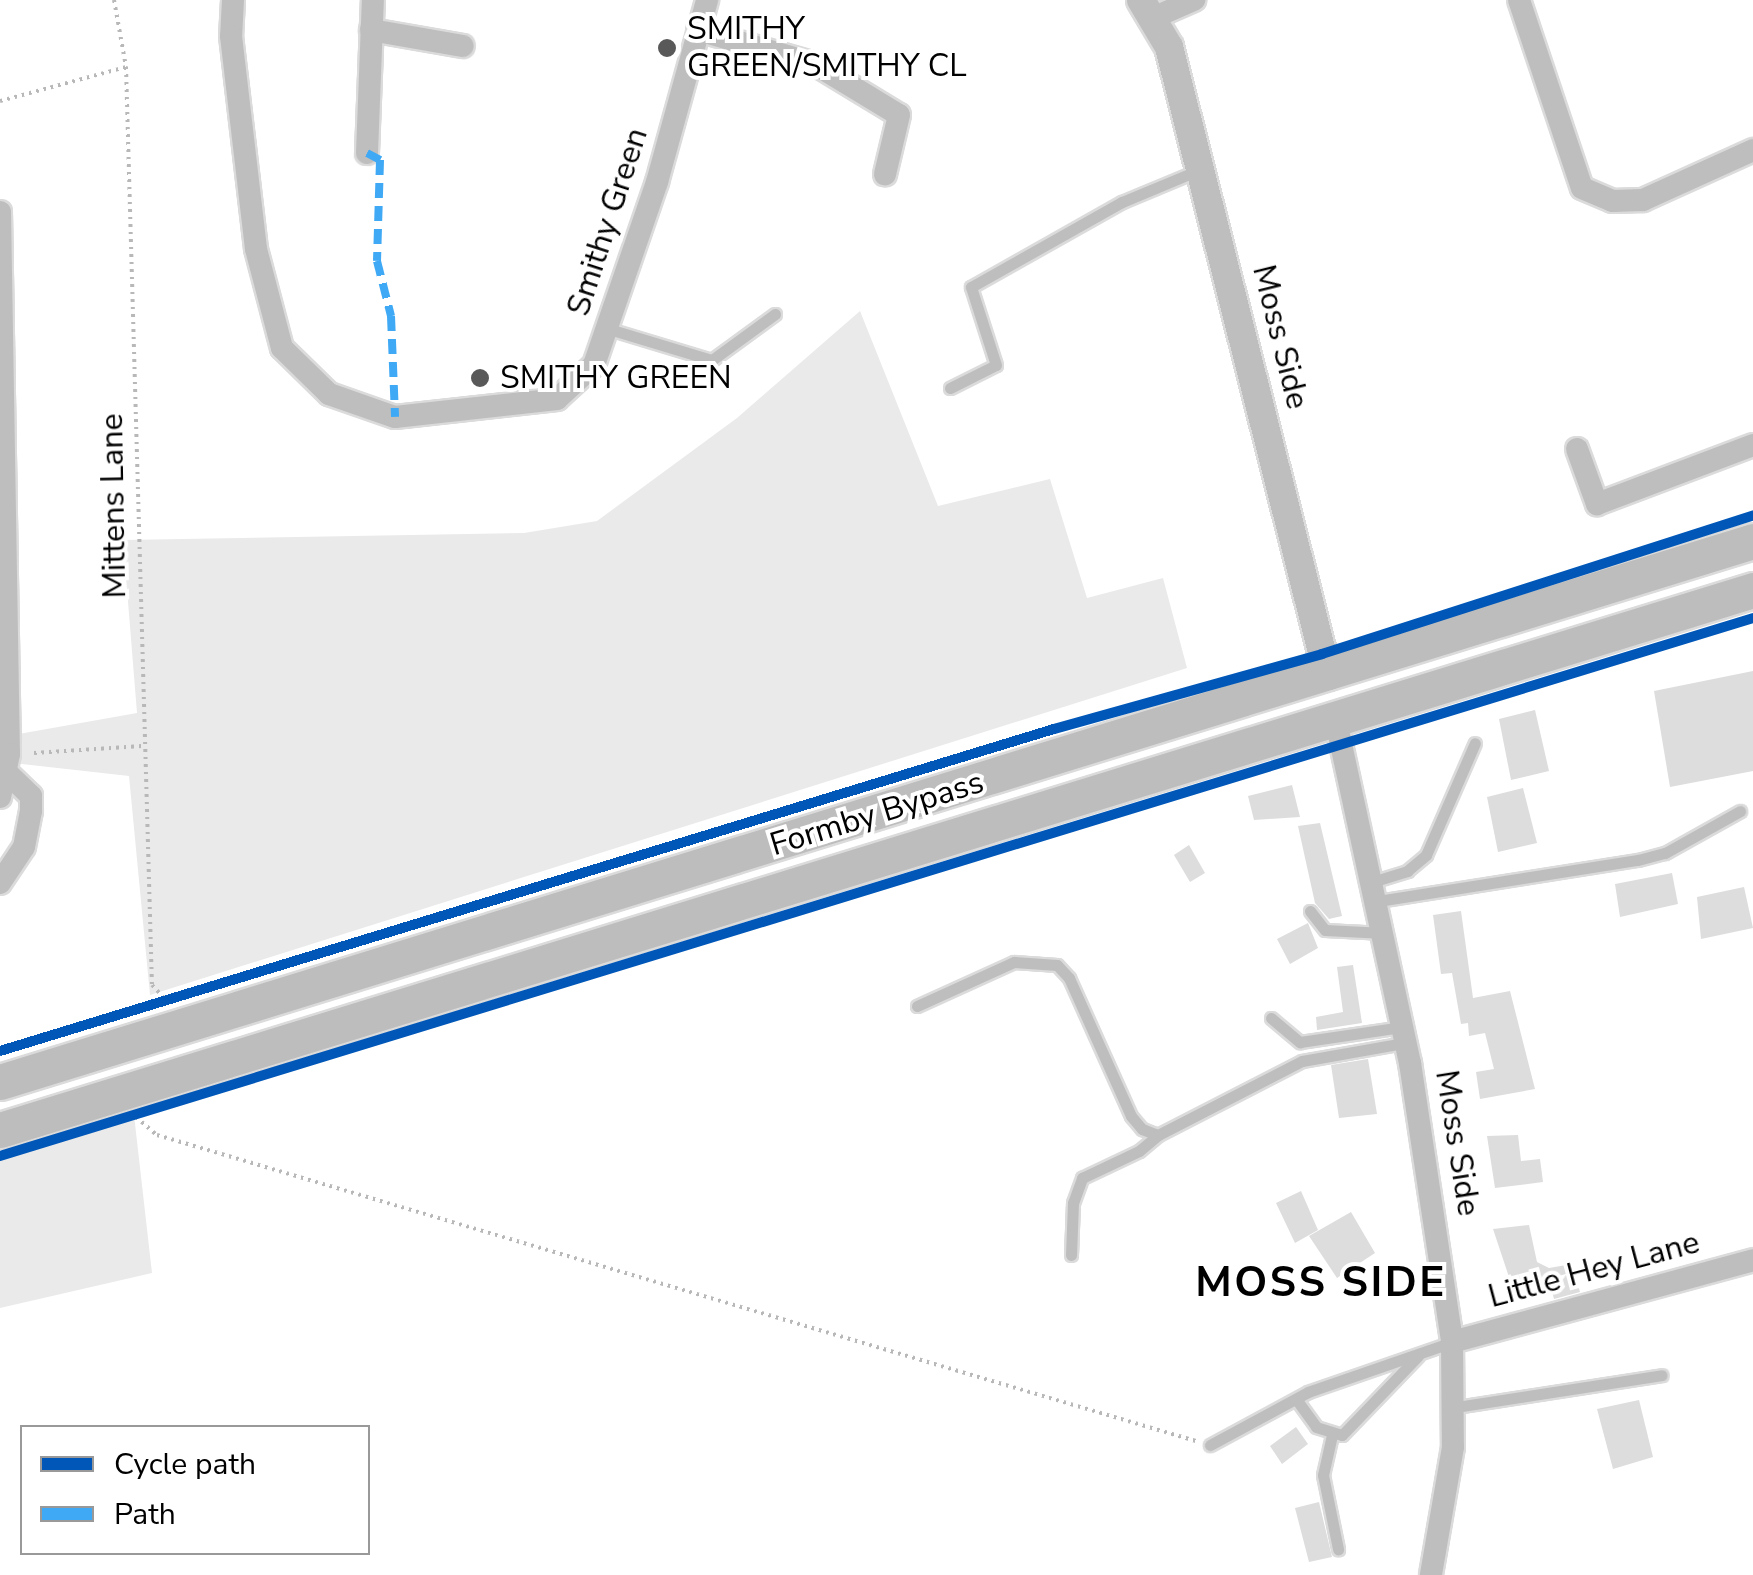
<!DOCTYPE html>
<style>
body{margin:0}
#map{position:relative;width:1753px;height:1575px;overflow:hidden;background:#fff;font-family:"Nunito Sans",sans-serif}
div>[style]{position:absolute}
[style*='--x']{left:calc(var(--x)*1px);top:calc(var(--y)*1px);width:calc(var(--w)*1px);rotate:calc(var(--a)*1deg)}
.green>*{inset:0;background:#eaeaea}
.building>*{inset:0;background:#ddd}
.path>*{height:4px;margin-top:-2px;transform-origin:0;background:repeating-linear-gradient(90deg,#b8b8b8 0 2.5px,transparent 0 7.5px)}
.roads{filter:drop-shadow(2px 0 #dbdbdb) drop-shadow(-2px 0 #dbdbdb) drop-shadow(0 2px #dbdbdb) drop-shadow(0 -2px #dbdbdb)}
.service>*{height:11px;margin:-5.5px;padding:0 5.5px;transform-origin:5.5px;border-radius:5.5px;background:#bebebe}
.minor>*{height:22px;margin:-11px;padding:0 11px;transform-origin:11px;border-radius:11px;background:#bebebe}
.tertiary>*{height:28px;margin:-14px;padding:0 14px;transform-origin:14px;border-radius:14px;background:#bebebe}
.trunk>*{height:35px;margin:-17.5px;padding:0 17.5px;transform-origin:17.5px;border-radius:17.5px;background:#bdbdbd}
.quiet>*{height:8px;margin-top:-4px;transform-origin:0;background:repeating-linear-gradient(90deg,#3fa9f5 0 15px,transparent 0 23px)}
.cycleway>*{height:10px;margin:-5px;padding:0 5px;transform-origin:5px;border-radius:5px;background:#0057b8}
.dots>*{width:28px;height:28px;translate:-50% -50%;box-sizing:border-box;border:5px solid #fff;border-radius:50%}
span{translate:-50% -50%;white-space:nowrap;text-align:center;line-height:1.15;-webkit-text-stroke:8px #fff;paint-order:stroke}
.poi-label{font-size:32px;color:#000}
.left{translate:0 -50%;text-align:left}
.street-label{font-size:32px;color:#000}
.district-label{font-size:42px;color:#000;font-weight:700;letter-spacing:2.5px}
.legend{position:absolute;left:20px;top:1425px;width:350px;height:130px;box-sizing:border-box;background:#fff;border:2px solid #999;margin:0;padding:12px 18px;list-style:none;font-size:30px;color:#000}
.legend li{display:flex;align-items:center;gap:20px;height:50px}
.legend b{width:50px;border:2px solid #999}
</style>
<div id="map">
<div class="green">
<div style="clip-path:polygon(860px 311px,938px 506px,1050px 479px,1087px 598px,1163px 578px,1187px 668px,150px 995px,129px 776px,13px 763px,13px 735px,137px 713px,123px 540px,524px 533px,597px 521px,737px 418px)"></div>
<div style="clip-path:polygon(134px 1115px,152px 1273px,0 1308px,0 1156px)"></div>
</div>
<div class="building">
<div style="clip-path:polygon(1753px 671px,1753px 771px,1670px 787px,1654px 691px)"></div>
<div style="clip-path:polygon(1535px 710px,1549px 771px,1511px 780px,1499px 719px)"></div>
<div style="clip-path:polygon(1292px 785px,1300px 817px,1254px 820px,1248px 796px)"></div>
<div style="clip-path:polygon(1523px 788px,1537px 843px,1498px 852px,1487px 797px)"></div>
<div style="clip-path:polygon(1320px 823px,1342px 916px,1329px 919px,1315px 903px,1298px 826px)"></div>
<div style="clip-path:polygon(1189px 845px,1205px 873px,1190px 882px,1174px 855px)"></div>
<div style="clip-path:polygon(1672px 873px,1678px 904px,1620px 917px,1615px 884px)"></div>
<div style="clip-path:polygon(1744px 887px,1753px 928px,1701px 939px,1697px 897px)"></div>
<div style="clip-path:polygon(1461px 911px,1473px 998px,1510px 991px,1535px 1089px,1480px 1099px,1476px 1072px,1494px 1069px,1485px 1033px,1469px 1036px,1468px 1023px,1461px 1024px,1452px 973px,1441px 974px,1433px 915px)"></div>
<div style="clip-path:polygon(1308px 923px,1318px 948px,1290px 964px,1277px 939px)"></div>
<div style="clip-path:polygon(1353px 965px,1362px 1023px,1317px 1030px,1316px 1017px,1343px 1012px,1337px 967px)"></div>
<div style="clip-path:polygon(1368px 1059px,1377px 1114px,1339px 1118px,1331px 1065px)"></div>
<div style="clip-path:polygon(1518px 1135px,1521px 1161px,1540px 1159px,1543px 1182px,1495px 1188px,1487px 1136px)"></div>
<div style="clip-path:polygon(1301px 1191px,1318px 1230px,1295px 1243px,1276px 1203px)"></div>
<div style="clip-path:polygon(1351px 1212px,1375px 1253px,1337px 1278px,1309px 1236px)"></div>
<div style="clip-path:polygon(1529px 1225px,1537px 1262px,1549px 1268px,1572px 1264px,1580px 1292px,1554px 1299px,1549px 1280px,1512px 1286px,1493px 1229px)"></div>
<div style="clip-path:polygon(1639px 1400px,1653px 1457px,1613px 1469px,1597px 1409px)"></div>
<div style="clip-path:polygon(1296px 1427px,1308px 1444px,1282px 1464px,1270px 1446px)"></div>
<div style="clip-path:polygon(1319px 1502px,1332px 1557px,1309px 1562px,1295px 1508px)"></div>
</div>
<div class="path">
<div style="--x:114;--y:0;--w:68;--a:79.8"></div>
<div style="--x:126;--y:67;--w:918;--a:88.38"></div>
<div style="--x:152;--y:985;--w:22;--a:47"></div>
<div style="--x:0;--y:101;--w:131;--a:-15.1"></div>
<div style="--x:34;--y:753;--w:108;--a:-3.7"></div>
<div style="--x:136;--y:1117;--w:28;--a:41"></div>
<div style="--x:157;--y:1135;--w:1083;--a:16.41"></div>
</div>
<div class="roads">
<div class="service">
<div style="--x:609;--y:329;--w:108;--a:16.8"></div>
<div style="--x:712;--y:360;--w:78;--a:-36.1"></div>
<div style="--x:950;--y:388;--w:51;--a:-26.6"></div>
<div style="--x:996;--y:365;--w:82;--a:-107.8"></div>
<div style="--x:971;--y:287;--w:173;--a:-29.4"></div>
<div style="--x:1122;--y:202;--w:83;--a:-22.6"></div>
<div style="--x:1375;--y:881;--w:34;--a:-17"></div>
<div style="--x:1407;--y:871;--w:25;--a:-40"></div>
<div style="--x:1426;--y:855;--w:122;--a:-66.4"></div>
<div style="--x:1378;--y:901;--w:263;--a:-9"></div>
<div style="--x:1638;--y:860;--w:28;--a:-15"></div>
<div style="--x:1665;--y:853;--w:86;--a:-29.2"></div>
<div style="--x:1310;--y:911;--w:24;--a:52"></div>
<div style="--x:1325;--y:930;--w:59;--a:2.9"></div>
<div style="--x:917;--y:1006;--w:107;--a:-24.4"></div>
<div style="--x:1014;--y:962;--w:43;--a:4"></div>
<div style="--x:1057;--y:965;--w:18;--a:47"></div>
<div style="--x:1069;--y:978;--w:151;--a:65.8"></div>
<div style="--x:1131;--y:1116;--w:17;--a:50"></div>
<div style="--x:1142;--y:1129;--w:17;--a:21"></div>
<div style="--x:1158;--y:1135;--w:162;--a:-27.2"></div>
<div style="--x:1302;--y:1061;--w:104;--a:-10"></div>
<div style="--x:1271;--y:1018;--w:38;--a:40"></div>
<div style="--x:1300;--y:1042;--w:102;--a:-8.4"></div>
<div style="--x:1071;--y:1255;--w:52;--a:-87.8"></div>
<div style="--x:1073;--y:1203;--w:27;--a:-70"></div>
<div style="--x:1082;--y:1178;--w:63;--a:-25.3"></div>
<div style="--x:1139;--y:1151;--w:25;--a:-40"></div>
<div style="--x:1296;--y:1399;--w:34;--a:54"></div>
<div style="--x:1316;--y:1427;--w:27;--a:17"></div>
<div style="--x:1342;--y:1435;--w:110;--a:-46.1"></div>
<div style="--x:1456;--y:1407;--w:208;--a:-8.8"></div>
<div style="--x:1332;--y:1435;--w:41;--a:102.7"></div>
<div style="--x:1323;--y:1475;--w:76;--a:78.5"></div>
<div style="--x:1210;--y:1445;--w:111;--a:-28.4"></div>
<div style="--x:1308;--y:1392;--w:152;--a:-19.1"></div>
</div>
<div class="minor">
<div style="--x:233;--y:0;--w:36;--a:93"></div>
<div style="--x:231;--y:36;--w:214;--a:83.3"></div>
<div style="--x:256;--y:249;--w:102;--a:75.3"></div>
<div style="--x:282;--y:348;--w:66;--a:44.4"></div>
<div style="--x:329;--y:394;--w:70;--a:19.2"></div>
<div style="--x:395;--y:417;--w:163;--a:-6.3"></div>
<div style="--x:557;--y:399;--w:50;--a:-42.6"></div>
<div style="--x:594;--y:365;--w:194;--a:-71"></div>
<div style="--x:657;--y:182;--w:189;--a:-74.6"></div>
<div style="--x:1519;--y:0;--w:198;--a:71.5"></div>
<div style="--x:1582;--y:188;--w:33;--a:23"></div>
<div style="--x:1612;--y:201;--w:31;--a:-2"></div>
<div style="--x:1643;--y:200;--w:121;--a:-24.4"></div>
<div style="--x:1155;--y:17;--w:43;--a:-23.6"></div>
<div style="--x:371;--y:30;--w:93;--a:9.9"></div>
<div style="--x:698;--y:30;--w:122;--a:16.2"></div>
<div style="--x:815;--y:64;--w:98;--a:31.3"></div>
<div style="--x:899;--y:115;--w:61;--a:103.3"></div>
<div style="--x:367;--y:153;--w:153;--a:-87.8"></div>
<div style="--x:0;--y:212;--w:542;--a:89.05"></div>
<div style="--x:9;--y:754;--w:44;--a:101.8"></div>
<div style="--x:1577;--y:449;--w:59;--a:70"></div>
<div style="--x:1597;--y:504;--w:167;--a:-20.7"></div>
<div style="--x:1336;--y:721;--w:350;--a:77.8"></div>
<div style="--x:1410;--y:1063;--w:282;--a:81.4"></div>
<div style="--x:1452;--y:1342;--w:105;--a:89.5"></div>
<div style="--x:1453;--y:1447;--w:130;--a:99.8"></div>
<div style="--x:0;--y:883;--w:43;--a:-56.3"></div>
<div style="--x:24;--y:847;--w:37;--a:-79"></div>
<div style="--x:31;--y:811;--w:15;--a:-90"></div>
<div style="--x:31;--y:796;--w:35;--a:-136"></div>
<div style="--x:1452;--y:1342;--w:312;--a:-15.2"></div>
</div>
<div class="tertiary">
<div style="--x:1141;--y:0;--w:55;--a:59.2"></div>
<div style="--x:1169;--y:47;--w:649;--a:75.81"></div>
</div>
<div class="trunk">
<div style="--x:0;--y:1082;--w:1835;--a:-17.15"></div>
<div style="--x:0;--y:1130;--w:1834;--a:-17.12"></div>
</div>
</div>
<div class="quiet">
<div style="--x:367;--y:153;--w:15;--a:28"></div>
<div style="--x:380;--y:160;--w:101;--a:91.7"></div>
<div style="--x:377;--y:261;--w:57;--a:75.7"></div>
<div style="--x:391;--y:316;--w:101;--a:87.7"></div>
</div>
<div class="cycleway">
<div style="--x:0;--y:1051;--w:1102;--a:-16.99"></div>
<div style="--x:1054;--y:729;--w:278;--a:-15.6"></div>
<div style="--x:1322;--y:654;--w:453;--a:-17.8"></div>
<div style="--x:0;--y:1156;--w:1834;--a:-17.06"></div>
</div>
<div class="dots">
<div style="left:667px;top:48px;background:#595959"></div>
<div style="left:480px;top:378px;background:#595959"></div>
</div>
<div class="poi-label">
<span class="left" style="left:687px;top:48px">SMITHY<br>GREEN/SMITHY CL</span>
<span class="left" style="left:500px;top:378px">SMITHY GREEN</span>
</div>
<div class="street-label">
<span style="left:608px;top:222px;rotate:-72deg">Smithy Green</span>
<span style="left:1280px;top:337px;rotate:76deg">Moss Side</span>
<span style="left:114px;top:506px;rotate:-91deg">Mittens Lane</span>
<span style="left:877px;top:814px;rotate:-17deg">Formby Bypass</span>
<span style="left:1457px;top:1143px;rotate:81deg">Moss Side</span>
<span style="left:1594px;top:1270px;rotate:-15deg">Little Hey Lane</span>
</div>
<div class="district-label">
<span style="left:1321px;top:1283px">MOSS SIDE</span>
</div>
<ul class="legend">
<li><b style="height:12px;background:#0057b8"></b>Cycle path</li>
<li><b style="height:12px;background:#3fa9f5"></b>Path</li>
</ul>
</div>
